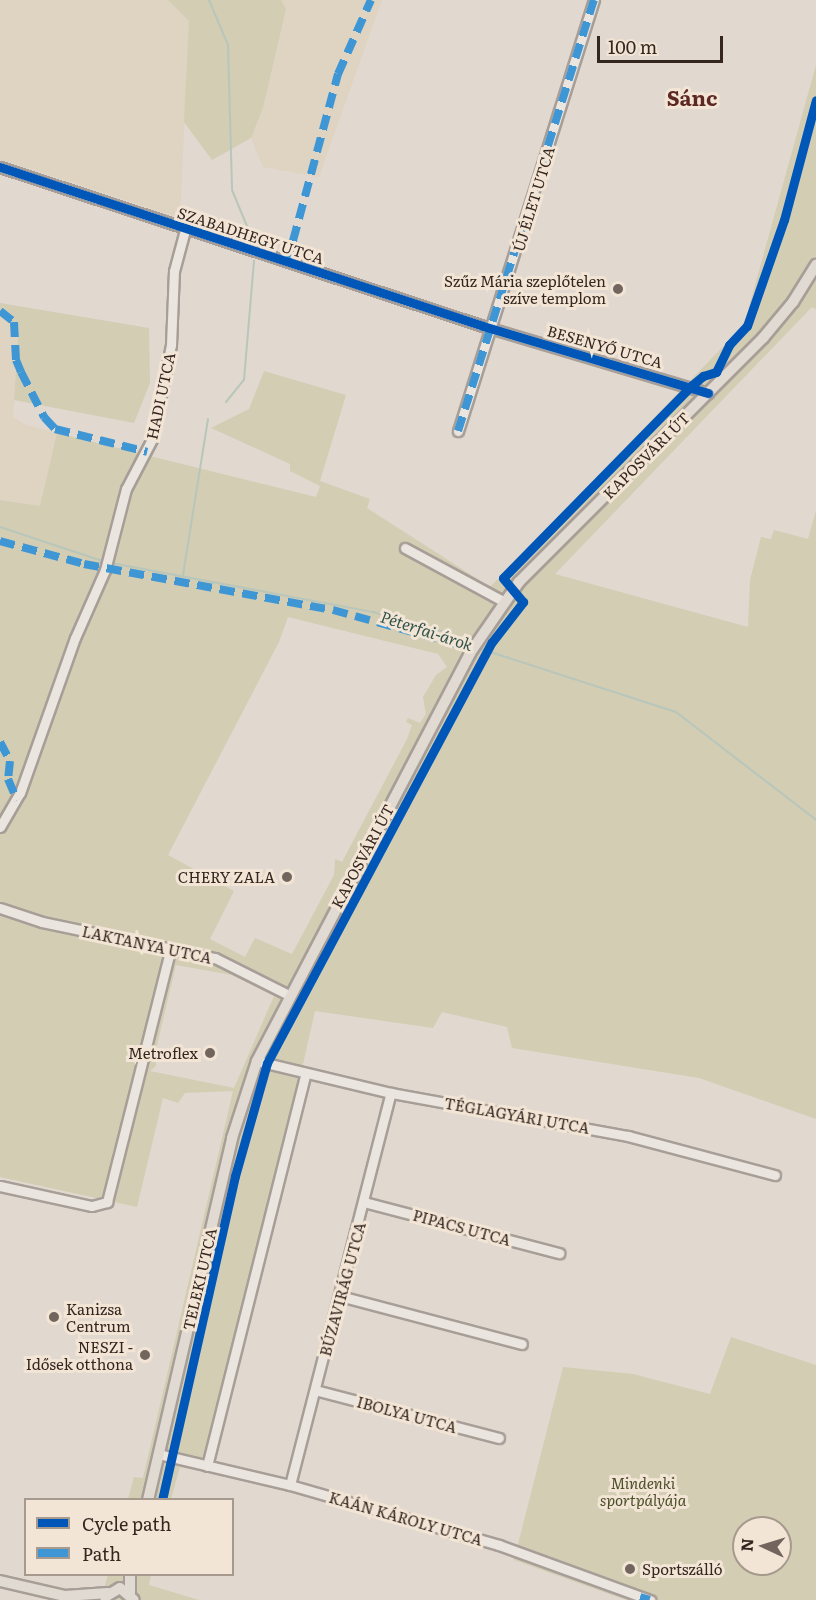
<!DOCTYPE html>
<meta charset="utf-8">
<style>
body{margin:0}
#map{position:relative;width:816px;height:1600px;overflow:hidden;background:#e1d8cf;font-family:Literata,serif}
div>[style]{position:absolute}
[style*='--x']{left:calc(var(--x)*1px);top:calc(var(--y)*1px);width:calc(var(--w)*1px);rotate:calc(var(--a)*1deg)}
.farmland>*{inset:0;background:#dfd4c1}
.green>*{inset:0;background:#d2cdb3}
.stream>*{height:2px;margin:-1px;padding:0 1px;transform-origin:1px;border-radius:1px;background:#b8c6bb}
.roads{filter:drop-shadow(2px 0 #a79e97) drop-shadow(-2px 0 #a79e97) drop-shadow(0 2px #a79e97) drop-shadow(0 -2px #a79e97)}
.minor>*{height:9px;margin:-4.5px;padding:0 4.5px;transform-origin:4.5px;border-radius:4.5px;background:#eae5df}
.major>*{height:10px;margin:-5px;padding:0 5px;transform-origin:5px;border-radius:5px;background:#e1dad2}
.quiet>*{height:8px;margin-top:-4px;transform-origin:0;background:repeating-linear-gradient(90deg,#3e96d5 0 15px,transparent 0 23px)}
.cycleway>*{height:9px;margin:-4.5px;padding:0 4.5px;transform-origin:4.5px;border-radius:4.5px;background:#0057b8}
.dots>*{width:16px;height:16px;translate:-50% -50%;box-sizing:border-box;border:3px solid #f2e5d5;border-radius:50%}
span{translate:-50% -50%;white-space:nowrap;text-align:center;line-height:1.15;-webkit-text-stroke:6px #f2e5d5;paint-order:stroke}
.street-label{font-size:15px;color:#352720}
.poi-label{font-size:15px;color:#352720}
.right{translate:-100% -50%;text-align:right}
.left{translate:0 -50%;text-align:left}
.park-label{font-size:15px;color:#4b4f29;font-style:italic}
.water-label{font-size:16px;color:#31534b;font-style:italic}
.district-label{font-size:21px;color:#5d2724;font-weight:700}
.legend{position:absolute;left:24px;top:1498px;width:210px;height:78px;box-sizing:border-box;background:#f2e5d5;border:2px solid #a6998d;margin:0;padding:8px 10px;list-style:none;font-size:18px;color:#352720}
.legend li{display:flex;align-items:center;gap:12px;height:30px}
.legend b{width:30px;border:2px solid #a6998d}
.north{position:absolute;left:732px;top:1516px;width:60px;height:60px;box-sizing:border-box;background:#f2e5d5;border:2px solid #a6998d;border-radius:50%;rotate:274deg;font-size:16px;font-weight:700;line-height:24px;text-align:center;color:#352720}
.north::after{content:'';display:block;margin:auto;width:21px;height:27px;background:#71655d;clip-path:polygon(50% 0,100% 100%,50% 72%,0 100%)}
.scale{position:absolute;left:597px;top:36px;width:126px;height:27px;box-sizing:border-box;border:3px solid #352720;border-top:0;padding-left:8px;font-size:18px;line-height:21px;white-space:nowrap;color:#352720;-webkit-text-stroke:4px #f2e5d5;paint-order:stroke}
</style>
<div id="map">
<div class="farmland">
<div style="clip-path:polygon(0 0,168px 0,189px 21px,180px 218px,0 159px)"></div>
<div style="clip-path:polygon(281px 0,382px 0,319px 177px,263px 167px,251px 138px,263px 108px,286px 9px)"></div>
<div style="clip-path:polygon(0 316px,19px 327px,13px 417px,26px 425px,57px 433px,40px 506px,0 500px)"></div>
</div>
<div class="green">
<div style="clip-path:polygon(168px 0,281px 0,286px 9px,263px 108px,251px 138px,212px 160px,184px 122px,189px 21px)"></div>
<div style="clip-path:polygon(evenodd,816px 65px,816px 309px,812px 307px,555px 574px,748px 627px,750px 580px,761px 537px,771px 539px,774px 530px,808px 539px,816px 511px,816px 1119px,699px 1078px,512px 1048px,507px 1027px,442px 1012px,433px 1028px,315px 1011px,210px 1473px,180px 1467px,171px 1499px,128px 1499px,134px 1477px,143px 1478px,233px 1091px,185px 1093px,178px 1103px,163px 1098px,137px 1207px,0 1177px,0 500px,40px 506px,57px 433px,316px 497px,320px 486px,290px 471px,290px 464px,211px 428px,249px 409px,264px 371px,346px 395px,320px 481px,370px 499px,367px 508px,490px 587px,744px 325px,816px 65px,288px 617px,438px 654px,447px 667px,436px 675px,423px 697px,426px 714px,420px 723px,408px 718px,406px 722px,412px 725px,407px 739px,342px 862px,335px 859px,334px 875px,292px 954px,255px 938px,245px 957px,210px 939px,234px 891px,168px 855px,279px 642px,288px 617px,816px 65px,176px 965px,232px 975px,274px 996px,234px 1088px,150px 1071px,156px 1066px,155px 1054px,176px 965px)"></div>
<div style="clip-path:polygon(0 303px,149px 328px,150px 383px,134px 423px,14px 400px,19px 327px,0 316px)"></div>
<div style="clip-path:polygon(evenodd,731px 1337px,816px 1365px,816px 1600px,626px 1600px,514px 1560px,563px 1367px,633px 1374px,710px 1394px,731px 1337px,744px 1528px,780px 1528px,780px 1564px,744px 1564px,744px 1528px)"></div>
<div style="clip-path:polygon(108px 1574px,151px 1575px,149px 1585px,199px 1600px,101px 1600px)"></div>
</div>
<div class="stream">
<div style="--x:209;--y:0;--w:49;--a:67.1"></div>
<div style="--x:228;--y:45;--w:145;--a:88.4"></div>
<div style="--x:232;--y:190;--w:57;--a:67.5"></div>
<div style="--x:226;--y:402;--w:28;--a:-51"></div>
<div style="--x:244;--y:380;--w:120;--a:-85.2"></div>
<div style="--x:0;--y:527;--w:111;--a:18.4"></div>
<div style="--x:111;--y:563;--w:267;--a:10.6"></div>
<div style="--x:373;--y:612;--w:74;--a:15.7"></div>
<div style="--x:444;--y:632;--w:29;--a:27"></div>
<div style="--x:183;--y:575;--w:158;--a:-80.9"></div>
<div style="--x:478;--y:648;--w:208;--a:17.9"></div>
<div style="--x:676;--y:712;--w:177;--a:37.6"></div>
</div>
<div class="roads">
<div class="minor">
<div style="--x:0;--y:167;--w:508;--a:18.22"></div>
<div style="--x:483;--y:326;--w:235;--a:16.6"></div>
<div style="--x:458;--y:431;--w:452;--a:-72.5"></div>
<div style="--x:405;--y:548;--w:111;--a:28.4"></div>
<div style="--x:0;--y:827;--w:39;--a:-60"></div>
<div style="--x:20;--y:793;--w:164;--a:-70.5"></div>
<div style="--x:75;--y:638;--w:74;--a:-66.2"></div>
<div style="--x:105;--y:570;--w:84;--a:-75.5"></div>
<div style="--x:126;--y:489;--w:56;--a:-62.5"></div>
<div style="--x:152;--y:439;--w:96;--a:-78.6"></div>
<div style="--x:171;--y:345;--w:74;--a:-87.7"></div>
<div style="--x:174;--y:271;--w:42;--a:-75"></div>
<div style="--x:0;--y:908;--w:44;--a:18.4"></div>
<div style="--x:42;--y:922;--w:177;--a:11.8"></div>
<div style="--x:215;--y:958;--w:83;--a:26.6"></div>
<div style="--x:257;--y:1061;--w:138;--a:13.4"></div>
<div style="--x:391;--y:1093;--w:241;--a:10.3"></div>
<div style="--x:628;--y:1136;--w:152;--a:14.9"></div>
<div style="--x:0;--y:1186;--w:94;--a:12.3"></div>
<div style="--x:92;--y:1206;--w:16;--a:-15"></div>
<div style="--x:107;--y:1202;--w:262;--a:-75.9"></div>
<div style="--x:364;--y:1202;--w:202;--a:14.7"></div>
<div style="--x:340;--y:1296;--w:188;--a:14.8"></div>
<div style="--x:315;--y:1390;--w:190;--a:14.6"></div>
<div style="--x:158;--y:1454;--w:136;--a:13.2"></div>
<div style="--x:290;--y:1485;--w:217;--a:16"></div>
<div style="--x:499;--y:1545;--w:161;--a:20"></div>
<div style="--x:207;--y:1466;--w:405;--a:-75.9"></div>
<div style="--x:290;--y:1485;--w:405;--a:-75.6"></div>
</div>
<div class="major">
<div style="--x:148;--y:1500;--w:372;--a:-76.9"></div>
<div style="--x:232;--y:1138;--w:81;--a:-72"></div>
<div style="--x:257;--y:1061;--w:460;--a:-62.4"></div>
<div style="--x:470;--y:653;--w:86;--a:-55.4"></div>
<div style="--x:519;--y:582;--w:345;--a:-45"></div>
<div style="--x:763;--y:338;--w:47;--a:-50.2"></div>
<div style="--x:793;--y:302;--w:44;--a:-58.1"></div>
<div style="--x:0;--y:1581;--w:67;--a:13"></div>
<div style="--x:65;--y:1596;--w:43;--a:-4"></div>
<div style="--x:130;--y:1593;--w:19;--a:-90"></div>
<div style="--x:105;--y:1597;--w:17;--a:-31"></div>
<div style="--x:120;--y:1588;--w:18;--a:41"></div>
</div>
</div>
<div class="quiet">
<div style="--x:287;--y:263;--w:196;--a:-74.9"></div>
<div style="--x:338;--y:74;--w:81;--a:-66"></div>
<div style="--x:0;--y:311;--w:18;--a:38"></div>
<div style="--x:14;--y:322;--w:38;--a:87"></div>
<div style="--x:16;--y:360;--w:13;--a:67"></div>
<div style="--x:21;--y:372;--w:51;--a:62.9"></div>
<div style="--x:44;--y:417;--w:16;--a:47"></div>
<div style="--x:55;--y:429;--w:95;--a:14"></div>
<div style="--x:458;--y:431;--w:452;--a:-72.5"></div>
<div style="--x:0;--y:541;--w:87;--a:15.3"></div>
<div style="--x:84;--y:564;--w:253;--a:10.5"></div>
<div style="--x:333;--y:610;--w:128;--a:15.5"></div>
<div style="--x:0;--y:742;--w:21;--a:62"></div>
<div style="--x:10;--y:761;--w:18;--a:96"></div>
<div style="--x:8;--y:779;--w:23;--a:67"></div>
<div style="--x:640;--y:1597;--w:10;--a:17"></div>
</div>
<div class="cycleway">
<div style="--x:0;--y:167;--w:508;--a:18.22"></div>
<div style="--x:483;--y:326;--w:235;--a:16.6"></div>
<div style="--x:162;--y:1500;--w:332;--a:-77.3"></div>
<div style="--x:235;--y:1176;--w:117;--a:-74.2"></div>
<div style="--x:267;--y:1063;--w:477;--a:-61.9"></div>
<div style="--x:492;--y:642;--w:51;--a:-52.2"></div>
<div style="--x:523;--y:602;--w:31;--a:-130"></div>
<div style="--x:503;--y:578;--w:269;--a:-45.6"></div>
<div style="--x:691;--y:386;--w:16;--a:-40"></div>
<div style="--x:703;--y:376;--w:14;--a:-17"></div>
<div style="--x:716;--y:372;--w:30;--a:-64"></div>
<div style="--x:729;--y:345;--w:26;--a:-47"></div>
<div style="--x:747;--y:326;--w:112;--a:-70.8"></div>
<div style="--x:784;--y:220;--w:124;--a:-75.1"></div>
</div>
<div class="dots">
<div style="left:618px;top:289px;background:#71655d"></div>
<div style="left:287px;top:877px;background:#71655d"></div>
<div style="left:210px;top:1053px;background:#71655d"></div>
<div style="left:54px;top:1317px;background:#71655d"></div>
<div style="left:145px;top:1355px;background:#71655d"></div>
<div style="left:630px;top:1569px;background:#71655d"></div>
</div>
<div class="street-label">
<span style="left:533px;top:199px;rotate:-73deg">ÚJ ÉLET UTCA</span>
<span style="left:251px;top:235px;rotate:18deg">SZABADHEGY UTCA</span>
<span style="left:605px;top:346px;rotate:16deg">BESENYŐ UTCA</span>
<span style="left:160px;top:396px;rotate:-78deg">HADI UTCA</span>
<span style="left:646px;top:455px;rotate:-45deg">KAPOSVÁRI ÚT</span>
<span style="left:362px;top:856px;rotate:-62deg">KAPOSVÁRI ÚT</span>
<span style="left:147px;top:944px;rotate:12deg">LAKTANYA UTCA</span>
<span style="left:517px;top:1115px;rotate:10deg">TÉGLAGYÁRI UTCA</span>
<span style="left:462px;top:1227px;rotate:15deg">PIPACS UTCA</span>
<span style="left:199px;top:1279px;rotate:-77deg">TELEKI UTCA</span>
<span style="left:342px;top:1289px;rotate:-75deg">BÚZAVIRÁG UTCA</span>
<span style="left:407px;top:1414px;rotate:15deg">IBOLYA UTCA</span>
<span style="left:406px;top:1518px;rotate:16deg">KAÁN KÁROLY UTCA</span>
</div>
<div class="poi-label">
<span class="right" style="left:606px;top:289px">Szűz Mária szeplőtelen<br>szíve templom</span>
<span class="right" style="left:275px;top:877px">CHERY ZALA</span>
<span class="right" style="left:198px;top:1053px">Metroflex</span>
<span class="left" style="left:66px;top:1317px">Kanizsa<br>Centrum</span>
<span class="right" style="left:133px;top:1355px">NESZI -<br>Idősek otthona</span>
<span class="left" style="left:642px;top:1569px">Sportszálló</span>
</div>
<div class="park-label">
<span style="left:643px;top:1491px">Mindenki<br>sportpályája</span>
</div>
<div class="water-label">
<span style="left:427px;top:630px;rotate:18deg">Péterfai-árok</span>
</div>
<div class="district-label">
<span style="left:692px;top:97px">Sánc</span>
</div>
<ul class="legend">
<li><b style="height:8px;background:#0057b8"></b>Cycle path</li>
<li><b style="height:8px;background:#3e96d5"></b>Path</li>
</ul>
<div class="north">N</div>
<div class="scale">100 m</div>
</div>
